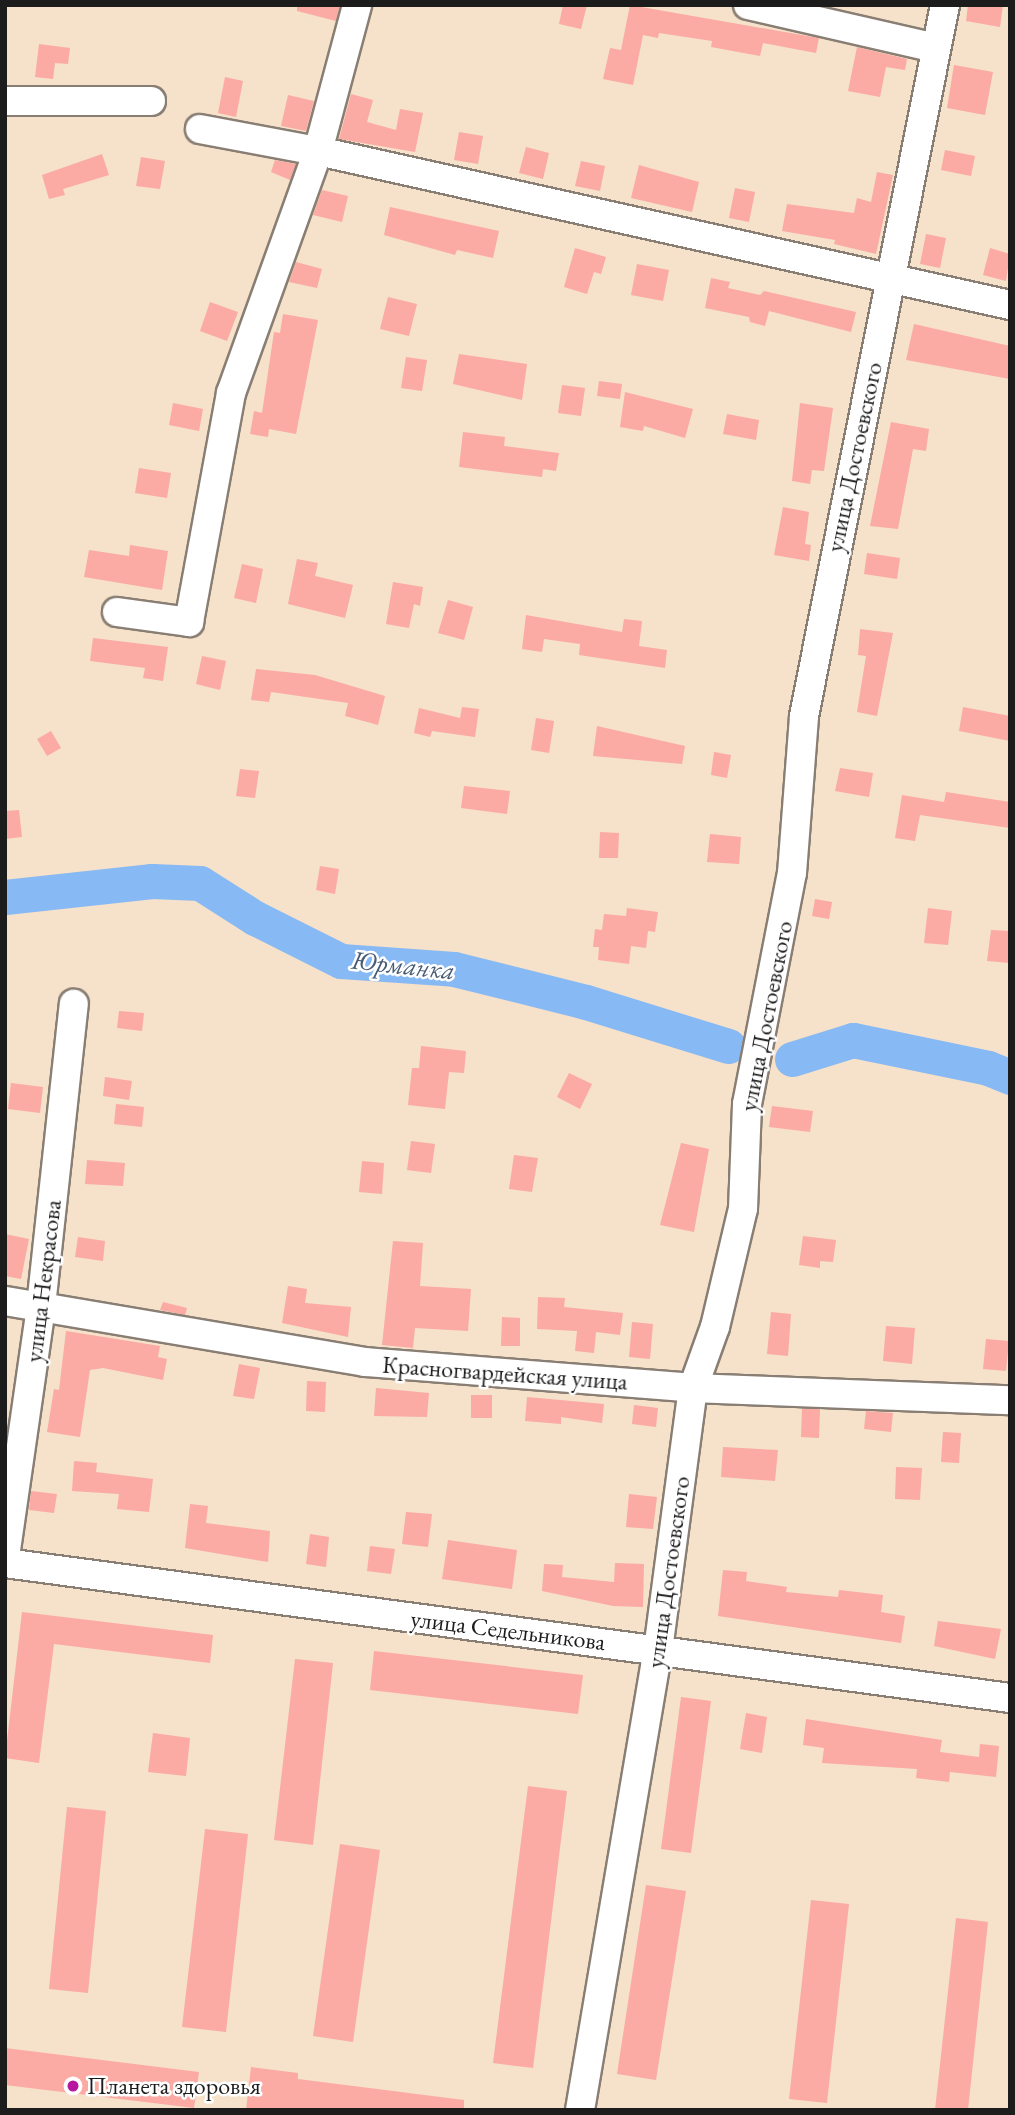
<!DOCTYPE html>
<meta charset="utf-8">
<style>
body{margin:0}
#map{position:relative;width:1015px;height:2115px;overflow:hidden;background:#f6e1ca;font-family:"EB Garamond",serif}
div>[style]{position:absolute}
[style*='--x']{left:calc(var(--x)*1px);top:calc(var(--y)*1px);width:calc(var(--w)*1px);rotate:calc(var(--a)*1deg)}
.river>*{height:35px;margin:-17.5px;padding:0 17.5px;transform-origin:17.5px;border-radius:17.5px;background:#87b9f4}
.building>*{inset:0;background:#fbaaa4}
.roads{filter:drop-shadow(2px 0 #897e73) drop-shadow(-2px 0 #897e73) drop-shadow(0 2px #897e73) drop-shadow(0 -2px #897e73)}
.minor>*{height:28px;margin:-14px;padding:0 14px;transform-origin:14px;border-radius:14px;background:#fff}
.dots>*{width:19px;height:19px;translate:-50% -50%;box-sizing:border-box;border:4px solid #fff;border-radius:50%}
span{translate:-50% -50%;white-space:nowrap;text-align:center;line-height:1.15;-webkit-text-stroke:5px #fff;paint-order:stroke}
.street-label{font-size:24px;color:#1c1c1c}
.poi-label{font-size:24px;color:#1c1c1c}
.left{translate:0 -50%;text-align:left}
.water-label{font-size:26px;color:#475b72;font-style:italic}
.frame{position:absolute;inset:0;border:7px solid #1c1c1c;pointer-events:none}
</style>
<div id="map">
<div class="river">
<div style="--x:5;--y:897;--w:148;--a:-6.2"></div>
<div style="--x:152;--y:881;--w:48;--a:2.4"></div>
<div style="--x:200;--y:883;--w:65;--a:32.5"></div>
<div style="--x:255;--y:918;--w:96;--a:26.6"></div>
<div style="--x:341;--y:961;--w:113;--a:4"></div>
<div style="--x:454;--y:969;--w:136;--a:14"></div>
<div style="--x:586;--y:1002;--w:149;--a:17.2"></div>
<div style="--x:792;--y:1059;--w:64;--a:-17.3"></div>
<div style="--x:853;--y:1040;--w:138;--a:11.7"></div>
<div style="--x:988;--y:1068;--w:24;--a:22"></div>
</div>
<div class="building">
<div style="clip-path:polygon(297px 5px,340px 5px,336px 21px,297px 11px)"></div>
<div style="clip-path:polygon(563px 5px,587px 5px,581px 29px,559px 24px)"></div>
<div style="clip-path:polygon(630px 5px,819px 38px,816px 53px,763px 43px,760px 56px,711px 47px,712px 41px,659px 33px,658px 38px,643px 35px,633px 85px,603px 79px,610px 48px,621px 50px)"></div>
<div style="clip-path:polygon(968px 5px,1003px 5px,1000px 27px,966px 21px)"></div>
<div style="clip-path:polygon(39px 44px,70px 48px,68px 64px,55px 63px,53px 79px,35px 77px)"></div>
<div style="clip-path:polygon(857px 47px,907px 59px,905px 70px,886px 67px,880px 97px,848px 91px)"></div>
<div style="clip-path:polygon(954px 65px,993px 72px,985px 115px,947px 108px)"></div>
<div style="clip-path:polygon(225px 77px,243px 81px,236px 117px,218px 113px)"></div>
<div style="clip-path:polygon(351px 94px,373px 100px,367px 122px,396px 130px,400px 109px,423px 113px,415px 152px,339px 139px)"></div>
<div style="clip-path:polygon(288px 95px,314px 101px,306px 131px,281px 126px)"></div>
<div style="clip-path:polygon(459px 132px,483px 136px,478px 164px,454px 160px)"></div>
<div style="clip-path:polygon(526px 147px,549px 153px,543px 179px,519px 173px)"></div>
<div style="clip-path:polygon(945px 150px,975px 156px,971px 176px,941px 170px)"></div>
<div style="clip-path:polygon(102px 154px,109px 175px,63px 189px,65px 195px,49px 199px,42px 175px)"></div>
<div style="clip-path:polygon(141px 157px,165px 161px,160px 189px,136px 186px)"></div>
<div style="clip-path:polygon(275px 160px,296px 164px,290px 180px,271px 172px)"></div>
<div style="clip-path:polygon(581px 161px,605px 166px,600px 191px,575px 186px)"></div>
<div style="clip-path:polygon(639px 165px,699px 182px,692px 212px,631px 198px)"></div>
<div style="clip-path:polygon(877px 172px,893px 175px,876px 254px,834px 244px,835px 240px,782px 231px,787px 204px,854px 213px,857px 198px,871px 202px)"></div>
<div style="clip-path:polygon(735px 188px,755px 192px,749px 222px,729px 218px)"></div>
<div style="clip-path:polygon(322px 190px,348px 196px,342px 222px,313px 215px)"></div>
<div style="clip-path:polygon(390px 207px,499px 231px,493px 258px,457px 250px,455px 255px,384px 235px)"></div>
<div style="clip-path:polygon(926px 234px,946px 238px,940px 268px,920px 264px)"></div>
<div style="clip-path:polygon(575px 248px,606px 257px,601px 274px,594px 272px,587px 294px,564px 287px)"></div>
<div style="clip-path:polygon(990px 248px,1010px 254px,1006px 281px,983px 275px)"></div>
<div style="clip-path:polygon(296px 262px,322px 269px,317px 288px,289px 282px)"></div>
<div style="clip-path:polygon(637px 264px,669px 270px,663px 301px,631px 295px)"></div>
<div style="clip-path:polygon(711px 278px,730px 282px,728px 288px,760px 295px,764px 291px,856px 312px,851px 332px,769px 311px,765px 326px,750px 322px,749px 317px,705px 308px)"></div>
<div style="clip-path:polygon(388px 297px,417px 304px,409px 336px,380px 329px)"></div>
<div style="clip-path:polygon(210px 302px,238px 312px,227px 341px,200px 331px)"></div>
<div style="clip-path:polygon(283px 314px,318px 320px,296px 434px,269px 429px,268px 437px,250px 434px,254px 411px,262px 413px,274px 332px,280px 333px)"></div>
<div style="clip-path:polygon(914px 324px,1010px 346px,1010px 379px,906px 360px)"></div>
<div style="clip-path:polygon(459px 354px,527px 364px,522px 400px,453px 384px)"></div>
<div style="clip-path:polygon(406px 357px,427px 360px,422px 391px,401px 388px)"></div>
<div style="clip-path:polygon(599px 381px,622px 384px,620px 399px,597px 396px)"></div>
<div style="clip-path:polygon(562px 385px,585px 388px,581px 416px,558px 413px)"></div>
<div style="clip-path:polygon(625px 392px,693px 409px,685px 438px,644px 426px,643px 431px,620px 427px)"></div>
<div style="clip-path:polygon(173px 403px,203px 409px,199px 431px,169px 425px)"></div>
<div style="clip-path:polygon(800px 403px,833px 408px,824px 471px,812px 470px,810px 484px,792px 481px)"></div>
<div style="clip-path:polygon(727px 414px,759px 420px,756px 440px,723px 434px)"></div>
<div style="clip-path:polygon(891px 422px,929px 429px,926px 451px,913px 449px,898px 529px,870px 526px)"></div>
<div style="clip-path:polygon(463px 432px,505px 437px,504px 446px,559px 453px,556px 471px,543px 469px,542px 477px,459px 467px)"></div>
<div style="clip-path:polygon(139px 468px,171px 473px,167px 498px,135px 493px)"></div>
<div style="clip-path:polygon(783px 507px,809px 512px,805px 544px,811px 545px,809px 561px,774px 555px)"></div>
<div style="clip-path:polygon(130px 545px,168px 551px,162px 590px,84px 577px,89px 550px,129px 556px)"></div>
<div style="clip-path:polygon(867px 553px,900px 558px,897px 579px,864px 574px)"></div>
<div style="clip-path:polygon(297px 559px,318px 563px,315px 576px,353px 585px,345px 618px,288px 604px)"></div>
<div style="clip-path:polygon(242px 564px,263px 569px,256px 603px,234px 598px)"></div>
<div style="clip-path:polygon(393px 582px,423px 587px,420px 606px,414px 604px,409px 628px,386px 624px)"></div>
<div style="clip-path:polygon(448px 600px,473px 607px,464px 640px,438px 633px)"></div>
<div style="clip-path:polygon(526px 615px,622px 632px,624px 619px,642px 621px,639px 646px,667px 650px,665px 668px,579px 655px,580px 644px,544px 639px,542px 652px,522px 649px)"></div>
<div style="clip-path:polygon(860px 629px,893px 633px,877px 716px,857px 712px,866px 656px,858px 655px)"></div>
<div style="clip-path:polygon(93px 638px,168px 647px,163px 681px,143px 678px,145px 668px,90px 661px)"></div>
<div style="clip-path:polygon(202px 656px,226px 661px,220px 690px,196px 684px)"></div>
<div style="clip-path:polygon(256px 669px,315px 675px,385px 696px,378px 725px,345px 716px,348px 703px,271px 692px,269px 702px,251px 700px)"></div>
<div style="clip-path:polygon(462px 707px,479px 709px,475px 737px,432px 731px,430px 737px,414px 733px,419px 708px,460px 718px)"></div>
<div style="clip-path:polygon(963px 707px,1010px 716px,1010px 741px,959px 731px)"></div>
<div style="clip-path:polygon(536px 718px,554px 721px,549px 753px,531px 750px)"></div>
<div style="clip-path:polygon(597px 726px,685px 746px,682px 764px,593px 756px)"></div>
<div style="clip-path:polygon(51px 731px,61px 748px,47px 756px,37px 739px)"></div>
<div style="clip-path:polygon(714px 752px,731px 755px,727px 778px,711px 775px)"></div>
<div style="clip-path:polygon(840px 768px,873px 773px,869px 797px,835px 791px)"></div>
<div style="clip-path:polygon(240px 769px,259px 771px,255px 798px,236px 796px)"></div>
<div style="clip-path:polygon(464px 786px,510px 791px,507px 814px,461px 808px)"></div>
<div style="clip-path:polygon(946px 792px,1010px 802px,1010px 828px,920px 815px,915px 841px,895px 838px,902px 795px,944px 802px)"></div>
<div style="clip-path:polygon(19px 810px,22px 837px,5px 839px,5px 811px)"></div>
<div style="clip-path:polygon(600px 832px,619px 833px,618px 858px,599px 858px)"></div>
<div style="clip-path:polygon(710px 834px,741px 837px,739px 864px,707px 862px)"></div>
<div style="clip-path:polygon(320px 866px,339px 869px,335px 894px,316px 890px)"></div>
<div style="clip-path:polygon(815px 899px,832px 902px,829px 919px,812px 916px)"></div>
<div style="clip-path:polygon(627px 908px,658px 912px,655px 932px,648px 931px,646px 948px,631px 946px,629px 964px,598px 960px,599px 947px,593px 947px,595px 929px,602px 930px,604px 914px,626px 916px)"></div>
<div style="clip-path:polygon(928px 908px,952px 911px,948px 945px,924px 943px)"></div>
<div style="clip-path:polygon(991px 930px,1010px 931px,1010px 963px,987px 961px)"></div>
<div style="clip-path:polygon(119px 1011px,144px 1013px,142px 1031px,117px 1028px)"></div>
<div style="clip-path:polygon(421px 1046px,466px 1051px,464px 1073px,449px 1072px,445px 1109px,408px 1105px,412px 1068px,419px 1068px)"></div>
<div style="clip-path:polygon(569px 1073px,592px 1084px,580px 1109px,557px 1097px)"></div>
<div style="clip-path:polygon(105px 1077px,132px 1081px,129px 1100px,103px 1096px)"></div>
<div style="clip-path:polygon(11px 1083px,43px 1087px,40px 1113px,8px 1109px)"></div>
<div style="clip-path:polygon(116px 1104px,144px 1107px,142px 1127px,114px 1124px)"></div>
<div style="clip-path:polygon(772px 1106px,813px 1111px,810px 1132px,769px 1127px)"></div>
<div style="clip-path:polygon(411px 1141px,435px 1144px,431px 1173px,407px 1170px)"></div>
<div style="clip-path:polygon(681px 1143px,709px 1149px,694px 1232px,660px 1225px)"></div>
<div style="clip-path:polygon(514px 1155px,538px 1158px,532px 1192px,509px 1189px)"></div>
<div style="clip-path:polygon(87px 1160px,125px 1163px,123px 1186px,85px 1184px)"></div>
<div style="clip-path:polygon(362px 1161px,384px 1163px,382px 1194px,359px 1192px)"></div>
<div style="clip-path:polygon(5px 1234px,29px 1239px,21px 1279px,5px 1276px)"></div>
<div style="clip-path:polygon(803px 1236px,836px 1240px,833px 1262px,820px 1261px,820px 1268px,799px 1265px)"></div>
<div style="clip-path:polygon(78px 1237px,105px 1241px,103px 1261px,75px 1257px)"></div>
<div style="clip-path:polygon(393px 1241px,423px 1243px,420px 1286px,471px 1289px,468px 1331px,415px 1328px,413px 1348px,382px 1345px)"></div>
<div style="clip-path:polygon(288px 1286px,307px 1289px,305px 1303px,351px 1307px,348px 1337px,282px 1323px)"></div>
<div style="clip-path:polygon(538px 1297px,565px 1298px,564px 1307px,623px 1313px,620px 1335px,596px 1332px,594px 1353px,575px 1351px,577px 1331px,537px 1329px)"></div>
<div style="clip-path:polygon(163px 1302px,187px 1308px,185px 1315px,160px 1310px)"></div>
<div style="clip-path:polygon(771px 1312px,791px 1314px,788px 1356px,767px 1354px)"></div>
<div style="clip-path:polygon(502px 1317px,520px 1318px,520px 1346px,501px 1346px)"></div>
<div style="clip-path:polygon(632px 1322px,653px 1324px,650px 1359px,629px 1357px)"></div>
<div style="clip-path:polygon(886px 1326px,915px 1328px,912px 1364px,883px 1361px)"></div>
<div style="clip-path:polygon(66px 1331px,160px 1346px,158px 1357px,167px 1359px,163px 1380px,103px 1368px,90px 1370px,80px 1437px,47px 1432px,54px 1389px,59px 1390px)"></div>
<div style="clip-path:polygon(986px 1339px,1009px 1341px,1006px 1371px,983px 1369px)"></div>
<div style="clip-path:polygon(239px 1364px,260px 1368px,254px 1399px,233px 1396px)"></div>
<div style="clip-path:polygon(307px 1381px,326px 1382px,325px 1412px,306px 1411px)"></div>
<div style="clip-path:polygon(376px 1388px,429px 1393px,427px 1417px,374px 1416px)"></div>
<div style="clip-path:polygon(471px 1395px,492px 1395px,492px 1418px,471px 1418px)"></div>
<div style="clip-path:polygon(527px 1397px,604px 1404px,602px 1423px,561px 1417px,561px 1424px,525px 1421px)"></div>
<div style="clip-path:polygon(634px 1405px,658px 1408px,656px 1427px,632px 1424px)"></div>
<div style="clip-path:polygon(802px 1409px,820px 1409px,819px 1438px,801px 1437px)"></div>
<div style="clip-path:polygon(866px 1411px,893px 1413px,891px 1432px,864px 1429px)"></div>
<div style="clip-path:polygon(943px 1432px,961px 1433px,959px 1463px,941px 1462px)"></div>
<div style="clip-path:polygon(723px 1447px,778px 1450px,775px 1481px,721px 1477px)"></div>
<div style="clip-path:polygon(74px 1461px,97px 1463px,96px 1472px,153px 1479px,149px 1512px,117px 1509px,119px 1494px,72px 1491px)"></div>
<div style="clip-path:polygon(896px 1467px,922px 1468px,920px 1500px,895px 1499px)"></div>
<div style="clip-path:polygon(31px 1491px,57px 1494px,54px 1513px,29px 1510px)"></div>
<div style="clip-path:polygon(629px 1494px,657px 1497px,653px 1529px,626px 1527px)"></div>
<div style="clip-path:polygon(190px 1504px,208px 1506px,206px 1523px,270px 1531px,268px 1562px,185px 1548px)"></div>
<div style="clip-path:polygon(406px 1512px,432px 1514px,428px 1547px,402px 1544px)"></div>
<div style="clip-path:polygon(310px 1534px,329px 1537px,326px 1567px,306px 1564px)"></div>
<div style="clip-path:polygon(448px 1540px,517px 1550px,512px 1589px,442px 1579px)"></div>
<div style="clip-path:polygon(370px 1546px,395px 1549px,391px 1574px,367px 1571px)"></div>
<div style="clip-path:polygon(615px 1563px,644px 1564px,643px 1607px,613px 1606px,542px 1591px,544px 1564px,563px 1565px,562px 1577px,614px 1582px)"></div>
<div style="clip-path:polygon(723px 1570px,747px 1572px,746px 1581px,787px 1587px,786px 1592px,838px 1597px,839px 1590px,883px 1595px,881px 1612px,905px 1616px,901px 1643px,718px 1616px)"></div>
<div style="clip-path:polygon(22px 1612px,213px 1635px,210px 1663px,54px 1644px,39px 1763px,5px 1758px)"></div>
<div style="clip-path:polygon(938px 1621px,1001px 1629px,995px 1659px,934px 1646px)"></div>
<div style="clip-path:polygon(374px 1651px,583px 1675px,578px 1714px,370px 1690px)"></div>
<div style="clip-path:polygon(295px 1659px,333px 1663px,313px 1845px,274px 1840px)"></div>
<div style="clip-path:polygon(681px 1697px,711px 1701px,691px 1853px,661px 1849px)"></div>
<div style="clip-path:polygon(746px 1713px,767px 1717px,762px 1753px,740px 1749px)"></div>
<div style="clip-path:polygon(806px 1719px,942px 1740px,940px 1752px,979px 1757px,980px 1744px,999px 1746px,996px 1777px,950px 1772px,949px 1782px,916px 1778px,917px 1769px,822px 1763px,824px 1748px,803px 1745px)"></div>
<div style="clip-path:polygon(153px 1733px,190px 1738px,186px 1776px,148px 1772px)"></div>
<div style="clip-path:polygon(528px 1786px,567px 1791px,533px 2068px,493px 2063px)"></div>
<div style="clip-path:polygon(67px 1807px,106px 1811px,88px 1993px,49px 1989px)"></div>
<div style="clip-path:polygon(205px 1829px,248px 1834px,226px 2032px,182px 2027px)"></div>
<div style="clip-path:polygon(340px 1844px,380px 1850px,353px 2042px,313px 2036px)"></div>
<div style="clip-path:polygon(646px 1885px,686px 1891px,656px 2080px,617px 2074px)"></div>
<div style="clip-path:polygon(811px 1900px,849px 1904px,827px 2103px,789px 2099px)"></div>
<div style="clip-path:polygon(956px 1918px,988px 1922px,968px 2110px,935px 2110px)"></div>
<div style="clip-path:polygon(5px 2048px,199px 2072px,194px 2108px,5px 2085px)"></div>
<div style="clip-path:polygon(251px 2067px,298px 2073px,298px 2079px,464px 2100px,464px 2110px,246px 2110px)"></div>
</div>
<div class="roads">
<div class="minor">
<div style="--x:748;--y:5;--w:192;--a:12.9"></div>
<div style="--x:5;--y:101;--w:146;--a:0"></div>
<div style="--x:200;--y:129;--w:120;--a:10.6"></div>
<div style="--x:318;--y:151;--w:709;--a:12.55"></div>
<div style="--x:117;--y:612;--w:73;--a:7.9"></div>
<div style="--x:189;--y:622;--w:233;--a:-79.6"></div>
<div style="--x:231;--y:393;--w:257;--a:-70.2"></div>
<div style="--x:318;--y:151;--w:151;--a:-75"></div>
<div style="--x:5;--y:1301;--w:365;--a:9.6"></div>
<div style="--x:365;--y:1362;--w:329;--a:4.5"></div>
<div style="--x:693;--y:1388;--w:317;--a:2.2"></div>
<div style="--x:5;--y:1557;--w:254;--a:-81.8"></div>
<div style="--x:41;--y:1306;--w:304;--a:-83.8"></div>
<div style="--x:5;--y:1563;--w:1014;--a:7.65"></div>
<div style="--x:580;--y:2110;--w:467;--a:-80.4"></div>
<div style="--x:658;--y:1650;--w:264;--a:-82.4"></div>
<div style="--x:693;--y:1388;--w:65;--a:-70.2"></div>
<div style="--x:715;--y:1327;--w:121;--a:-76.7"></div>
<div style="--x:743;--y:1209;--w:105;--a:-87.8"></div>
<div style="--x:747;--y:1104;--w:235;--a:-79"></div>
<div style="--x:792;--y:873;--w:157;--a:-85.6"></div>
<div style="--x:804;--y:716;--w:725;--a:-78.78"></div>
</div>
</div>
<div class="dots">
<div style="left:73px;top:2086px;background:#b5179e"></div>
</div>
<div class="street-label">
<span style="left:854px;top:457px;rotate:-78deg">улица Достоевского</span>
<span style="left:766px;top:1016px;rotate:-79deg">улица Достоевского</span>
<span style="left:43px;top:1281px;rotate:-83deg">улица Некрасова</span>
<span style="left:505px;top:1373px;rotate:4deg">Красногвардейская улица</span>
<span style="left:668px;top:1572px;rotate:-82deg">улица Достоевского</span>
<span style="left:508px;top:1630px;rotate:7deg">улица Седельникова</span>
</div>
<div class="poi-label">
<span class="left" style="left:87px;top:2086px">Планета здоровья</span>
</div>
<div class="water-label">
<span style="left:403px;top:966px;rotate:6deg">Юрманка</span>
</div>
<div class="frame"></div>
</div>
